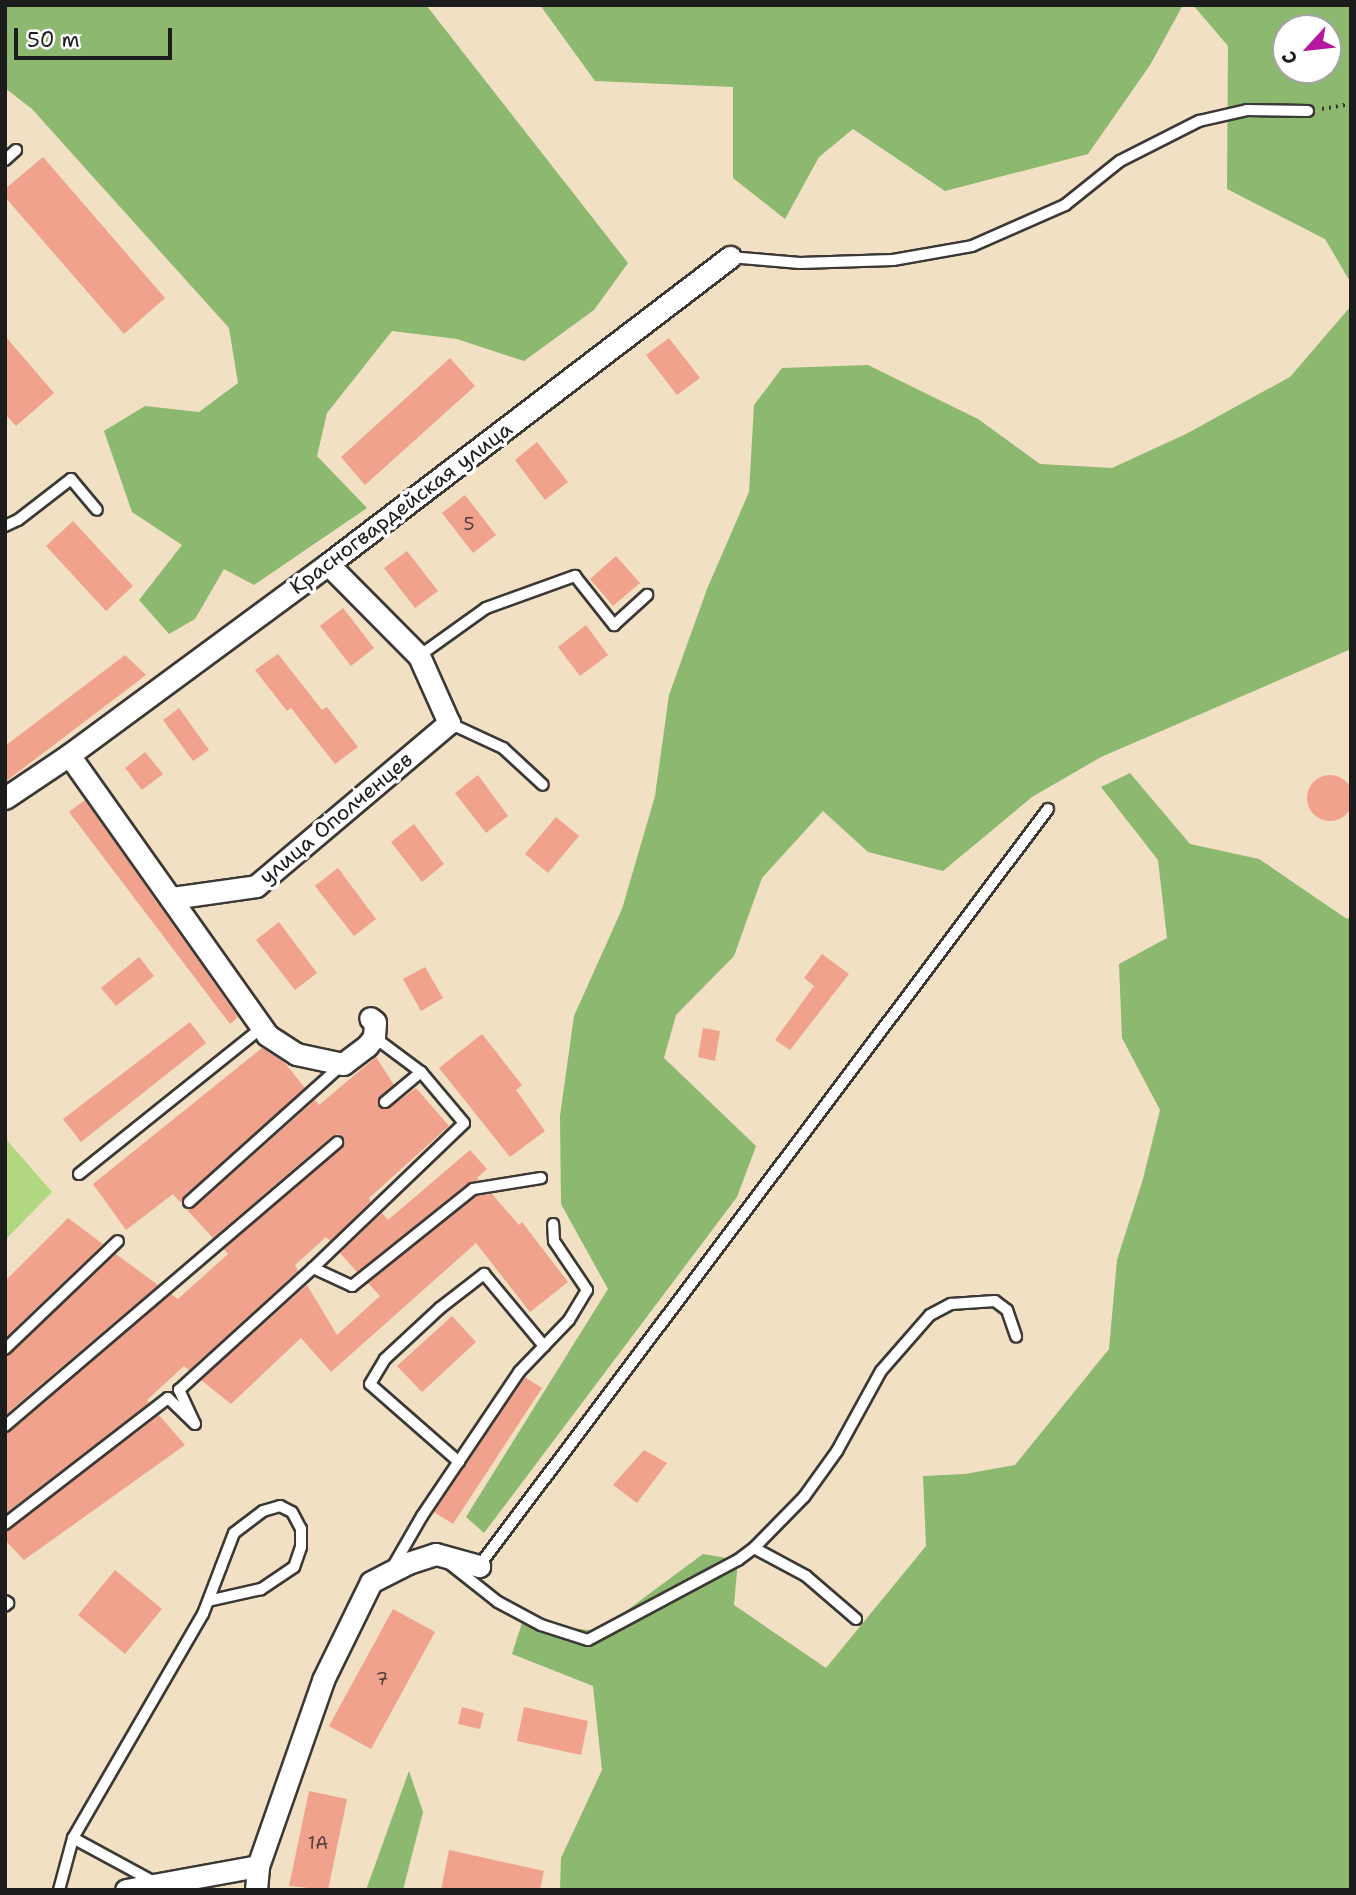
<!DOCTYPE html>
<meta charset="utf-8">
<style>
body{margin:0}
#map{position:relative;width:1356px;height:1895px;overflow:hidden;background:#f1e0c3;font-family:"Shantell Sans",sans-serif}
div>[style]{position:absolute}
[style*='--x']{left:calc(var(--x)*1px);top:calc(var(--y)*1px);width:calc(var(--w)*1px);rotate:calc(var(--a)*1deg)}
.green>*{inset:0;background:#b1d781}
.forest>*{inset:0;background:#8cb86f}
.building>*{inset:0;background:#f0a28d}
.round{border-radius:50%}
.path>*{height:3.5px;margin-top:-1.75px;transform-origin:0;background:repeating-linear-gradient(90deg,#3c3935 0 2px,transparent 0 7px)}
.roads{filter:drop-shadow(2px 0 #3c3935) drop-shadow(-2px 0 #3c3935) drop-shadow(0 2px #3c3935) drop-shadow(0 -2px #3c3935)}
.service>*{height:10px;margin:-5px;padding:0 5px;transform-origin:5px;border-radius:5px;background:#fff}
.minor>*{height:21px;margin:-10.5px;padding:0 10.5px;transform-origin:10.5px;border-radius:10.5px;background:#fff}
span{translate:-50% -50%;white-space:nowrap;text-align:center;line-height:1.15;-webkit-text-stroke:7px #fff;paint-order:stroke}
.number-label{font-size:18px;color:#513e38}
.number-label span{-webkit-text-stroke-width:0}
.street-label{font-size:21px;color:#1c1c1c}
.frame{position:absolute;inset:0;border:7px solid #1c1c1c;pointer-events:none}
.north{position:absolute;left:1272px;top:14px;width:70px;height:70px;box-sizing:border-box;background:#fff;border:2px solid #a4a4a4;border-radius:50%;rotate:243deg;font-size:19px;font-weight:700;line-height:28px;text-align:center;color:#1c1c1c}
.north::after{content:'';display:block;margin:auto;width:24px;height:32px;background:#b5179e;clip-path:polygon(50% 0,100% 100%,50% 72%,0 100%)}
.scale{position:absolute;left:14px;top:28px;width:158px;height:32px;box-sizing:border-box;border:4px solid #1c1c1c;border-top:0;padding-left:9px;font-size:21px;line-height:24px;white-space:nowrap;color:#1c1c1c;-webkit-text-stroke:5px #fff;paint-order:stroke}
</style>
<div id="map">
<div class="green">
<div style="clip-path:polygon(5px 1138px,52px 1192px,5px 1240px)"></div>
</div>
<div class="forest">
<div style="clip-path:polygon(5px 5px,426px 5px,628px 263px,594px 310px,524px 361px,457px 339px,392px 331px,327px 413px,317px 456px,367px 508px,254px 585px,224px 569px,195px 619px,169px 634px,139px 600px,182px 545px,132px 512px,104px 431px,145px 406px,199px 412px,238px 383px,229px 328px,32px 109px,5px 88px)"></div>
<div style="clip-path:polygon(540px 5px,1183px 5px,1150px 65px,1088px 154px,945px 191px,853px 129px,819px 157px,785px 219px,733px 178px,733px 87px,595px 81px)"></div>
<div style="clip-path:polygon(evenodd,1193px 5px,1351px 5px,1351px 283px,1325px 239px,1227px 189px,1228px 46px,1193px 5px,1286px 28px,1328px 28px,1328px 70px,1286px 70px,1286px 28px)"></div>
<div style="clip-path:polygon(1351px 306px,1351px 649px,1101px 757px,1032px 797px,943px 871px,868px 852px,823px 811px,762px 878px,734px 956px,676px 1015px,664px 1058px,756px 1146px,737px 1197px,484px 1533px,466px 1517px,608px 1289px,561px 1204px,560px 1116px,574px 1016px,622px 909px,655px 796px,669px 695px,707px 589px,749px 492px,754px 405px,782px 368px,868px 365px,978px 419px,1040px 464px,1112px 468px,1186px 434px,1290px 377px)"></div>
<div style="clip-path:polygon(1130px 773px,1190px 844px,1259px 859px,1347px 919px,1351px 915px,1351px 1888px,560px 1890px,561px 1858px,602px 1770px,593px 1686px,512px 1654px,522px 1623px,599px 1631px,703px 1554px,738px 1560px,734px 1605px,826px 1668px,926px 1546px,923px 1476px,965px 1474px,1015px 1465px,1109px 1349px,1117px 1260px,1143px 1179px,1160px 1110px,1122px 1038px,1119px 964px,1167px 938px,1158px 860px,1101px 787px)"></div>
<div style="clip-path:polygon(409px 1771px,423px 1812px,403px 1890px,366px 1890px)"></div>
</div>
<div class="building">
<div style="clip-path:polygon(43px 157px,165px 298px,124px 334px,5px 197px,5px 189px)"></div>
<div style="clip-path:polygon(5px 336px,54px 393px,16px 426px,5px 414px)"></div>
<div style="clip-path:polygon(669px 338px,700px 378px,677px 395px,646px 355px)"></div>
<div style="clip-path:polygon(450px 358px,475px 386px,365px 485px,341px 457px)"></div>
<div style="clip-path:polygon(537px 442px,568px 482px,545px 500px,515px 460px)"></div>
<div style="clip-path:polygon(465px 495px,496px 535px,473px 553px,442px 513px)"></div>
<div style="clip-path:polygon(73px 521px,133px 586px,106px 611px,46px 546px)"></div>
<div style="clip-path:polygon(407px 551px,438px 591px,415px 608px,384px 568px)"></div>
<div style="clip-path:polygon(616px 556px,640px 583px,613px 606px,590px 579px)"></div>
<div style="clip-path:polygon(343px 608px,374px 648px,351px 666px,320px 626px)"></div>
<div style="clip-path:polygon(586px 625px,608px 655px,580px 676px,558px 647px)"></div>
<div style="clip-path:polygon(278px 654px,322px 710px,327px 707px,358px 747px,335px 764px,291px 708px,287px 711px,255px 670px)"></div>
<div style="clip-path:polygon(125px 655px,146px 675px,5px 782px,5px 746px)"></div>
<div style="clip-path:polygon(179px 708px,209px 750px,193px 761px,163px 720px)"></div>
<div style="clip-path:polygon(145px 752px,163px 774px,142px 790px,125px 768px)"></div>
<div class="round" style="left:1307px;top:775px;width:46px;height:46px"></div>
<div style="clip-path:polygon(478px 775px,508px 816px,486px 833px,455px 793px)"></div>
<div style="clip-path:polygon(85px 800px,238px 1017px,230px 1024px,69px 812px)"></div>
<div style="clip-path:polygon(556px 817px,579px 836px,548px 873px,525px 854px)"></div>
<div style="clip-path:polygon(414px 824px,444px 864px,422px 882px,391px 842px)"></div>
<div style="clip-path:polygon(338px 868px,376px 919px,354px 936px,315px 886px)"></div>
<div style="clip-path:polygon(279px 922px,317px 973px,295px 990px,256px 940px)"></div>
<div style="clip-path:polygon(822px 954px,849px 974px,790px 1050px,775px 1040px,814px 986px,804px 978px)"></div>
<div style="clip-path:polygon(139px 957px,154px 976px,116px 1006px,101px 988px)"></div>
<div style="clip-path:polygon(425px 967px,443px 998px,421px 1011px,403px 979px)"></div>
<div style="clip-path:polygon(190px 1022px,206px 1043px,81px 1142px,63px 1119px)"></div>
<div style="clip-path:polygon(703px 1028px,720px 1031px,715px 1061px,698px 1057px)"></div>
<div style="clip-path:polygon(482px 1034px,522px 1085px,516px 1090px,545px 1131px,510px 1157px,439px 1068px)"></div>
<div style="clip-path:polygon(262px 1048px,284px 1062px,305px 1088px,184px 1196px,181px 1203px,173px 1194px,126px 1230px,93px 1184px)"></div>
<div style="clip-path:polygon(376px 1057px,394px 1085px,378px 1099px,379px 1108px,389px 1108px,416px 1088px,449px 1126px,369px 1198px,371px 1201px,330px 1241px,326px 1237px,295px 1265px,298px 1271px,189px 1370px,184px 1366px,147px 1400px,149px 1403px,5px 1514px,5px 1434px,171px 1294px,178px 1299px,228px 1254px,224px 1249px,342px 1148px,345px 1140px,339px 1134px,332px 1136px,213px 1238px,187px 1210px,194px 1208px,315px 1100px,319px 1105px)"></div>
<div style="clip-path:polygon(470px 1150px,487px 1169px,477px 1178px,479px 1180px,468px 1183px,357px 1272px,340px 1253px,382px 1213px,388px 1220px)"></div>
<div style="clip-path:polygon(492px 1194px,519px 1225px,522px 1222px,568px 1282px,530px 1312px,476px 1243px,331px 1372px,301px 1338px,231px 1404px,201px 1380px,307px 1285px,337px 1335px,380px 1296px,368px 1283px,476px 1196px)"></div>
<div style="clip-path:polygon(68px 1218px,103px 1244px,5px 1338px,5px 1281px)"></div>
<div style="clip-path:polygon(116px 1254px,158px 1285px,5px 1415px,5px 1357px)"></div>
<div style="clip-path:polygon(452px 1316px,476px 1342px,422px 1392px,397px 1366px)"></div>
<div style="clip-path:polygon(525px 1377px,542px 1388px,453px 1524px,434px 1512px)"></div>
<div style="clip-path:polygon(159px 1415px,185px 1445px,24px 1560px,5px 1540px,5px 1532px)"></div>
<div style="clip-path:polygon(644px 1450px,667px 1463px,637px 1503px,613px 1485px)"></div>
<div style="clip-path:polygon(115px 1570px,162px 1609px,125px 1654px,78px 1615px)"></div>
<div style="clip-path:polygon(393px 1609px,435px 1632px,371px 1749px,329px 1726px)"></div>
<div style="clip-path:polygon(462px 1707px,484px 1713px,480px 1729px,458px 1724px)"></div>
<div style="clip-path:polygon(524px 1707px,588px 1721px,581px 1755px,517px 1741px)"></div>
<div style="clip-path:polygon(309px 1791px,347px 1799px,328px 1890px,289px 1886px)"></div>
<div style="clip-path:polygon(449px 1850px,544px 1871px,540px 1890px,441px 1890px)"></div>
</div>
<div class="path">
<div style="--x:1322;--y:109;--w:29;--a:-10"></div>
</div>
<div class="roads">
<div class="service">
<div style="--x:5;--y:160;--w:15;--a:-42"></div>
<div style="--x:730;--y:257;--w:70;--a:4.9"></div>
<div style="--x:800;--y:263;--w:93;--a:-1.8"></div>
<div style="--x:893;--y:260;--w:80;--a:-10"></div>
<div style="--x:972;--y:246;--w:102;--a:-23.8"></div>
<div style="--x:1065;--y:205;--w:70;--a:-38.7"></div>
<div style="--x:1120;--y:161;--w:89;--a:-26.9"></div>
<div style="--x:1199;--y:121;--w:49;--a:-12.9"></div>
<div style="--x:1247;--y:110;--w:61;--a:0.9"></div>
<div style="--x:5;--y:526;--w:14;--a:-25"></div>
<div style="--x:18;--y:520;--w:67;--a:-37.7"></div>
<div style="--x:71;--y:479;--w:40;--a:50"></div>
<div style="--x:419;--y:656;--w:82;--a:-35.6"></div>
<div style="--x:486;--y:608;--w:95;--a:-19.8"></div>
<div style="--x:575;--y:576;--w:63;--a:51.5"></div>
<div style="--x:614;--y:625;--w:45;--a:-42.3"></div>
<div style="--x:449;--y:723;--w:60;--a:24.8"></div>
<div style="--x:503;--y:748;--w:54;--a:42.8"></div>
<div style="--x:374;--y:1037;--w:59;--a:36.7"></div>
<div style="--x:421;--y:1072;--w:47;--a:140.2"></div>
<div style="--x:79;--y:1174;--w:233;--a:-38.7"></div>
<div style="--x:189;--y:1202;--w:207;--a:-41.9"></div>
<div style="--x:313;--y:1268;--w:209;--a:-43.8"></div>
<div style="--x:464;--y:1123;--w:67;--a:-130.1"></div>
<div style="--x:5;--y:1349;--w:156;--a:-43.7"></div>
<div style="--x:5;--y:1426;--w:437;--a:-40.5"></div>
<div style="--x:459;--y:1462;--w:118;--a:-138.8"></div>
<div style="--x:370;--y:1384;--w:29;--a:-59"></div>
<div style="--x:385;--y:1359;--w:75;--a:-42.8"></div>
<div style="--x:440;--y:1308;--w:56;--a:-37.7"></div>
<div style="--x:484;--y:1274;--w:94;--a:50.2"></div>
<div style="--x:5;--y:1524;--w:206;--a:-37.7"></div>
<div style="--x:168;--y:1398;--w:37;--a:44"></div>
<div style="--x:195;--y:1424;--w:38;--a:-115"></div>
<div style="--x:179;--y:1390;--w:181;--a:-42.3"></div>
<div style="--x:313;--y:1268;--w:43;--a:24.8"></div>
<div style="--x:352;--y:1286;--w:155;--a:-38.7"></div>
<div style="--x:473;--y:1189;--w:69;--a:-9.2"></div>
<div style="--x:754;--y:1548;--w:71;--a:-45.6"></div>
<div style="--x:804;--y:1497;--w:57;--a:-54.3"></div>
<div style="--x:837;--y:1451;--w:91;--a:-61.2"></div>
<div style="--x:881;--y:1371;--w:74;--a:-48.8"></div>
<div style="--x:930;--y:1315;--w:24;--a:-28"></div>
<div style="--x:951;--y:1304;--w:44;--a:-3.9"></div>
<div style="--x:995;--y:1301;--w:15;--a:37"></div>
<div style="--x:1007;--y:1310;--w:28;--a:71"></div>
<div style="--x:450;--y:1564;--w:61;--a:38.4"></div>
<div style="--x:498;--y:1602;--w:49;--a:28.1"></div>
<div style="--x:541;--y:1625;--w:49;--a:17.7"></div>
<div style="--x:588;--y:1640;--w:170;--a:-28.1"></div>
<div style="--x:738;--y:1560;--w:20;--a:-37"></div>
<div style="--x:754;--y:1548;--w:59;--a:28.3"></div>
<div style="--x:806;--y:1576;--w:66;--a:40.7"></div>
<div style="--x:479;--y:1566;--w:947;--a:-53.07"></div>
<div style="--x:392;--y:1568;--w:60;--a:-60"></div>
<div style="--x:422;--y:1516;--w:174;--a:-56"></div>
<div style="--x:519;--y:1372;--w:72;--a:-46.1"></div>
<div style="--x:569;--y:1320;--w:35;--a:-59"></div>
<div style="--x:587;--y:1290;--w:59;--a:-124"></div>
<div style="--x:554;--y:1241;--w:17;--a:-93"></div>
<div style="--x:5;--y:1601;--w:4;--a:34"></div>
<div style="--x:8;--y:1603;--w:4;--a:135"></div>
<div style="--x:73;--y:1838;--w:92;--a:28.5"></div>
<div style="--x:59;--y:1890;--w:54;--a:-74.9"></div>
<div style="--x:73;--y:1838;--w:259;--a:-59.9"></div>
<div style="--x:203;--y:1614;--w:50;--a:-69"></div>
<div style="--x:221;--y:1567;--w:36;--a:-69"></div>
<div style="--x:234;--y:1533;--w:36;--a:-37"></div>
<div style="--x:263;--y:1511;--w:18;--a:-16"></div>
<div style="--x:280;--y:1506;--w:13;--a:27"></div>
<div style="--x:292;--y:1512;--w:19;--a:62"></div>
<div style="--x:301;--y:1529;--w:18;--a:90"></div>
<div style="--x:301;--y:1547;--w:21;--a:109"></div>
<div style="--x:294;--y:1567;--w:40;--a:146"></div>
<div style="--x:261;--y:1589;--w:54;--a:167.2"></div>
</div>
<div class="minor">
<div style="--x:69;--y:755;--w:322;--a:-36.4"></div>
<div style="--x:328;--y:564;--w:506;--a:-37.37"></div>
<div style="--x:5;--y:798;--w:77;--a:-33.9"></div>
<div style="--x:69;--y:755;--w:343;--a:54.7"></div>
<div style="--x:267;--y:1035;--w:35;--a:33"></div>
<div style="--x:296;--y:1054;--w:48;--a:12"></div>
<div style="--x:343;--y:1064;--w:30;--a:-37"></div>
<div style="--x:367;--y:1046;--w:11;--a:-52"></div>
<div style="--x:374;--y:1037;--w:15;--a:-86"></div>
<div style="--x:375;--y:1022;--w:6;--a:-141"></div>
<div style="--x:172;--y:898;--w:85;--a:-8.1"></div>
<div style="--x:256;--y:886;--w:253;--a:-40.2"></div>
<div style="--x:449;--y:723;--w:73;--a:-114.1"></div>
<div style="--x:419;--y:656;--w:129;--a:-134.7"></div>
<div style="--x:126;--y:1890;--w:134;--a:-10.3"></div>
<div style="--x:256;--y:1890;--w:24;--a:-85"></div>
<div style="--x:258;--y:1866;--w:197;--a:-70.7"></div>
<div style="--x:323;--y:1680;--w:109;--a:-63.9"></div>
<div style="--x:371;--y:1582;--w:42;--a:-27.2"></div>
<div style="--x:408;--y:1563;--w:29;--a:-18"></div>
<div style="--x:436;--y:1554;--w:45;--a:15.6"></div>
</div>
</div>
<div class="number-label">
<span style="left:469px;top:524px">5</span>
<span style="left:382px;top:1679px">7</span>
<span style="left:318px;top:1843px">1А</span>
</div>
<div class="street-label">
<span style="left:401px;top:508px;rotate:-37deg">Красногвардейская улица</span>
<span style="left:336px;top:818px;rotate:-40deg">улица Ополченцев</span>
</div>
<div class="frame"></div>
<div class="north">С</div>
<div class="scale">50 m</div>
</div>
